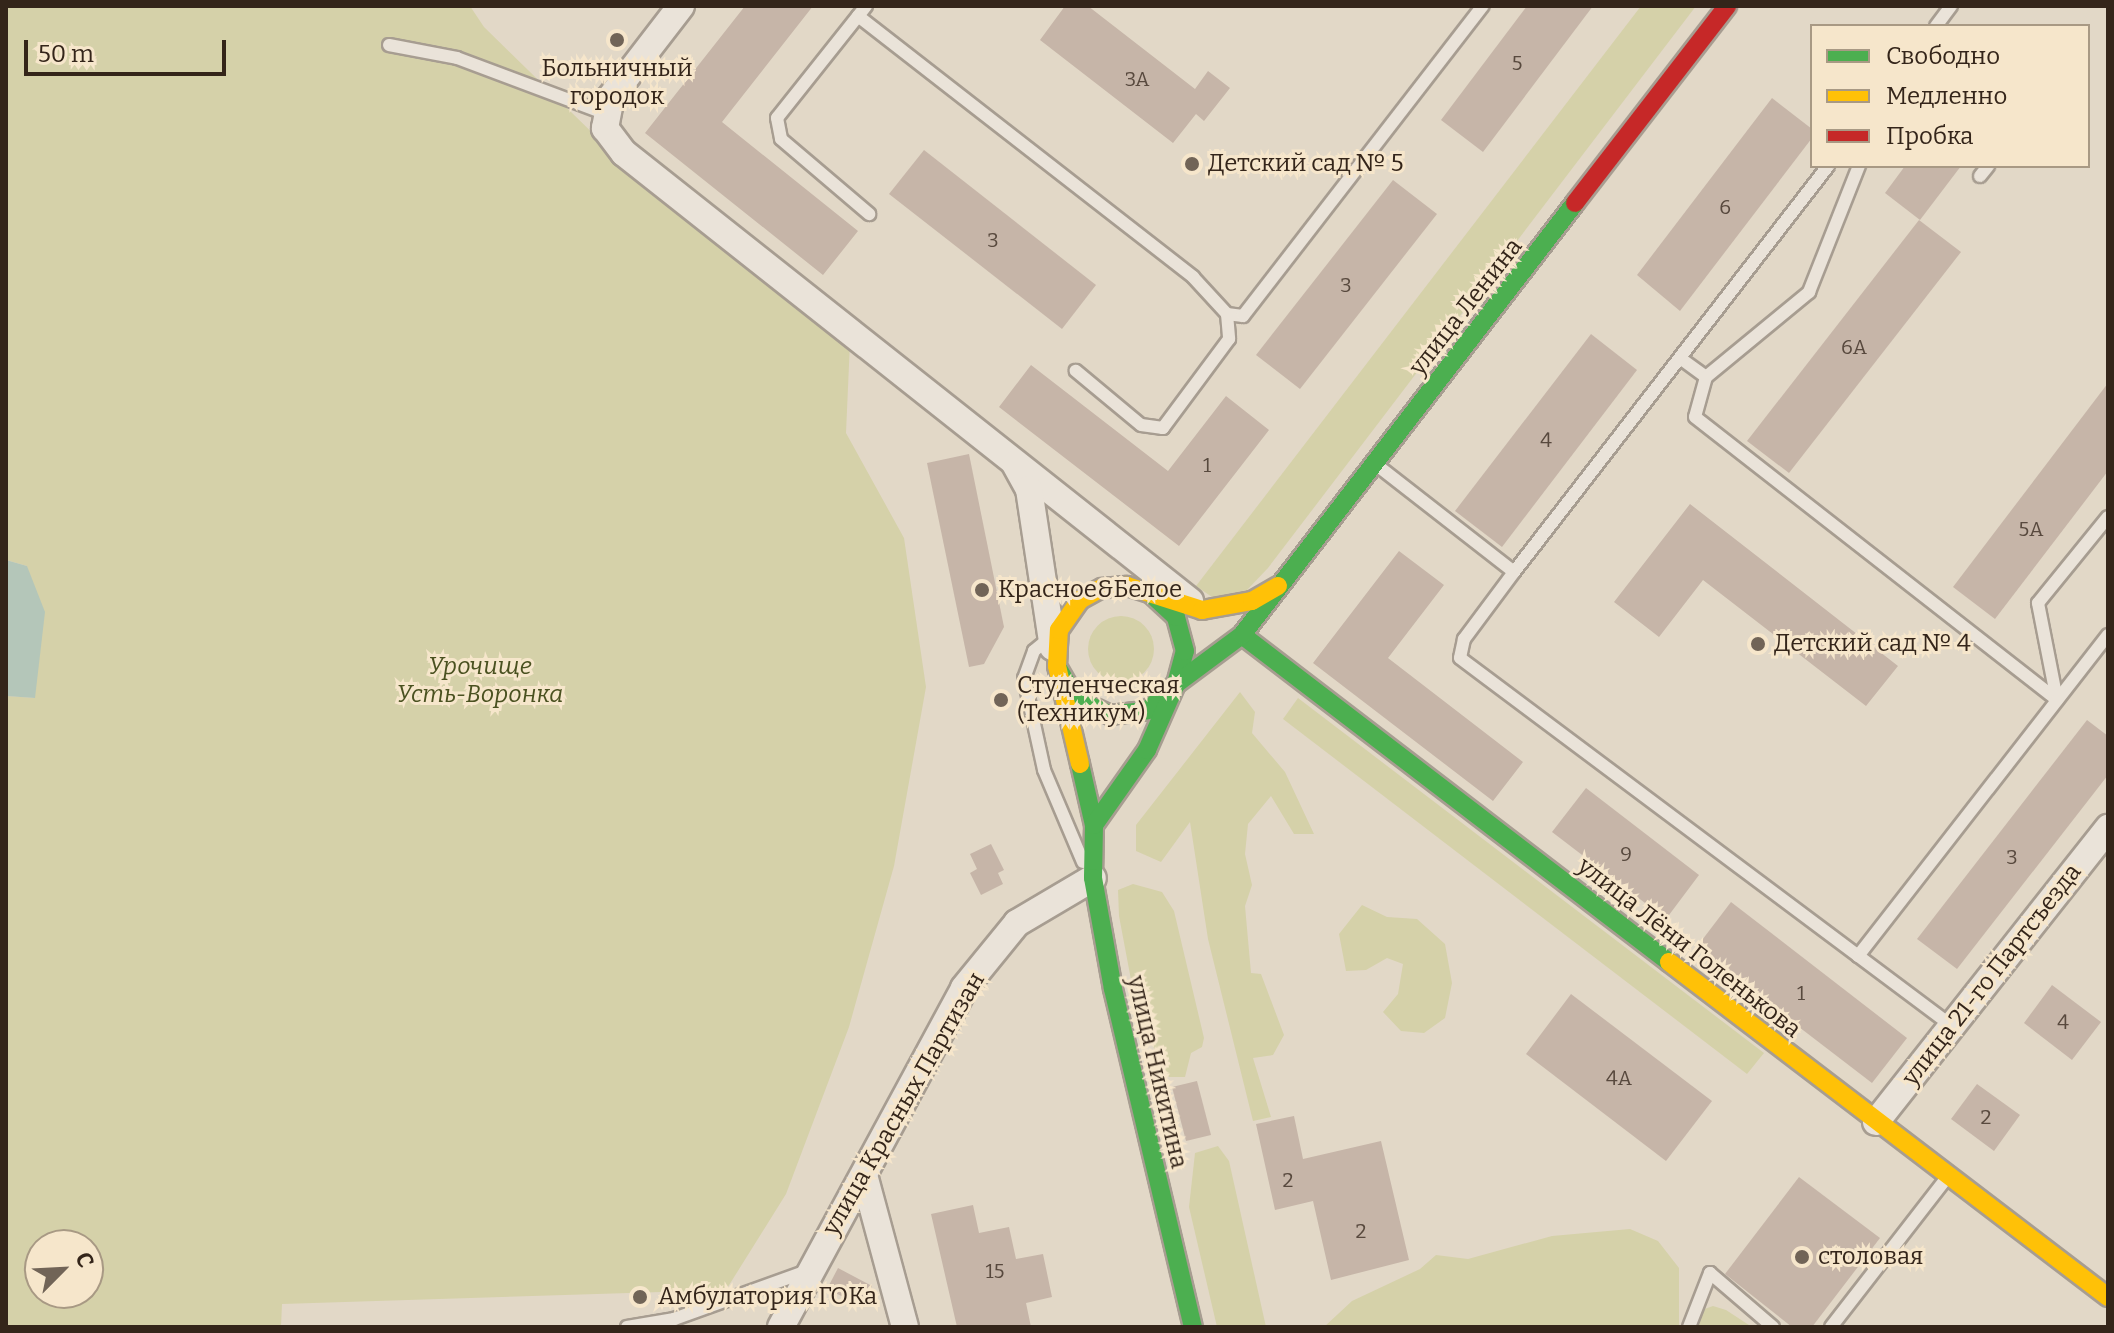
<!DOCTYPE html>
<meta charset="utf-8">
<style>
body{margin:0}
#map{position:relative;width:2114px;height:1333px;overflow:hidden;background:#e2d8c7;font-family:Bitter,serif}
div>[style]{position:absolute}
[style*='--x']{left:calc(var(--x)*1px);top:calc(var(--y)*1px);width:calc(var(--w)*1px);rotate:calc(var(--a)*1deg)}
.green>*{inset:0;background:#d5d1a9}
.round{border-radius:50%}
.water>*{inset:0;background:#b4c6b9}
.building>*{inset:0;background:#c6b5a8}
.roads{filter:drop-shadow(2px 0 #a79d91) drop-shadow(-2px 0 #a79d91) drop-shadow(0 2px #a79d91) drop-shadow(0 -2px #a79d91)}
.lane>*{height:12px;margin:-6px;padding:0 6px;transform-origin:6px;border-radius:6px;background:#eae3d9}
.street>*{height:26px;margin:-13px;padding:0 13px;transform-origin:13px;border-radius:13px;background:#eae3d9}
.fast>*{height:18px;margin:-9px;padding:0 9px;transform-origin:9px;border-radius:9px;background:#4caf50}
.slow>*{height:18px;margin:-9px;padding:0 9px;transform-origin:9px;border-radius:9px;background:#ffc107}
.jam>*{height:18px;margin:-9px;padding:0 9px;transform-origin:9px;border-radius:9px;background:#c62828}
.dots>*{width:22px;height:22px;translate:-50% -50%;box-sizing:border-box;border:4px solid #f6e6cb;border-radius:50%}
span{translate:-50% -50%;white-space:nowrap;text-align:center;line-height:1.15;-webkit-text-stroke:6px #f6e6cb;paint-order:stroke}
.number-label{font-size:20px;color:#58493e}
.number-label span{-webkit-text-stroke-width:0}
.poi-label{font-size:24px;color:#34251a}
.left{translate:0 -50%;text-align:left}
.street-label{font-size:24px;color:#34251a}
.park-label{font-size:24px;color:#4a5120;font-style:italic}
.frame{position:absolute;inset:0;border:8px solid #34251a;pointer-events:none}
.legend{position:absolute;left:1810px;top:24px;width:280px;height:144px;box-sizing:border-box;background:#f6e6cb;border:2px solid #a89984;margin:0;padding:10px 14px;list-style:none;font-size:24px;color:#34251a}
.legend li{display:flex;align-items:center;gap:16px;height:40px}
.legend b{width:40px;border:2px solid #a89984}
.north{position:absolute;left:24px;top:1229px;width:80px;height:80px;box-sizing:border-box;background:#f6e6cb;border:2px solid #a89984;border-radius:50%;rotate:66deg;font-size:22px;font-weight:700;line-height:32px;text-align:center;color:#34251a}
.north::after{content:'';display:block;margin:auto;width:28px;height:36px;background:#716457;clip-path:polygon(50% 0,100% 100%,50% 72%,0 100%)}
.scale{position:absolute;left:24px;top:40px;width:202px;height:36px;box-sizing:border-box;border:4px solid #34251a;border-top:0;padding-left:10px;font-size:24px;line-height:28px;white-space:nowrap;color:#34251a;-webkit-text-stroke:6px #f6e6cb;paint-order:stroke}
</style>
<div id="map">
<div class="green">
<div style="clip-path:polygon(evenodd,6px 6px,470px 6px,484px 27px,654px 193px,850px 342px,846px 433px,904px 538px,926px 687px,894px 866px,849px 1027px,786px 1194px,726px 1290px,282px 1304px,281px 1327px,6px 1327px,6px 696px,35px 698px,27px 566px,6px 560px,6px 6px,40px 1245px,88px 1245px,88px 1293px,40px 1293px,40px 1245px)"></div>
<div style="clip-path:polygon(1641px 6px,1696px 6px,1268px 568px,1247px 590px,1212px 597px,1196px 586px)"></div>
<div class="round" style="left:1088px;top:616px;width:66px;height:66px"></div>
<div style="clip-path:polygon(1240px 692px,1255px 712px,1252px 733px,1285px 772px,1314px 834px,1294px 834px,1271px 796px,1248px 824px,1245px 854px,1252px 885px,1245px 906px,1251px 973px,1261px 974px,1284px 1035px,1273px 1055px,1253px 1058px,1271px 1117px,1253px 1121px,1208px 939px,1190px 822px,1161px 862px,1136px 851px,1136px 825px)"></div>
<div style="clip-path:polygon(1298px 698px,1764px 1053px,1747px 1074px,1283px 719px)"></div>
<div style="clip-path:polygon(1133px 884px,1162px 892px,1174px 911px,1204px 1038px,1202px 1047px,1191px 1053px,1185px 1077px,1169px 1077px,1138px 1017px,1119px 916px,1118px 890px)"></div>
<div style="clip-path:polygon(1362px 905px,1387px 917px,1417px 919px,1445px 944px,1452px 983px,1445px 1018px,1424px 1033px,1401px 1031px,1383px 1012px,1398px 994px,1403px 964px,1387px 958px,1366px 970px,1346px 971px,1339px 934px)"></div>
<div style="clip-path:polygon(1218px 1146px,1229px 1161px,1266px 1327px,1217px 1327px,1189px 1207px,1195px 1153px)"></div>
<div style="clip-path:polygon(1630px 1229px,1658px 1241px,1679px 1268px,1679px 1327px,1324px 1327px,1352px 1301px,1420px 1269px,1436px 1255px,1468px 1259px,1552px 1236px)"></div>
<div style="clip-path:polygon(1713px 1306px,1726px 1310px,1752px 1327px,1689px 1327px,1699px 1311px)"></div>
</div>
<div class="water">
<div style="clip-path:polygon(6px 560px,27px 566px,45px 612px,35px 698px,6px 696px)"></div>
</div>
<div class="building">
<div style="clip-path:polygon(745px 6px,813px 6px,722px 122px,858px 231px,823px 275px,645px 133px)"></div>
<div style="clip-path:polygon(1065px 6px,1088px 6px,1195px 89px,1208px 71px,1230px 88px,1204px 121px,1196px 114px,1173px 143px,1040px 40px)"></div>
<div style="clip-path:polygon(1527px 6px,1593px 6px,1483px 152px,1441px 120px)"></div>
<div style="clip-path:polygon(1772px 98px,1812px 129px,1812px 138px,1680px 311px,1637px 275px)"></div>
<div style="clip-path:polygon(924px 150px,1096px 285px,1062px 329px,889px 194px)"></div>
<div style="clip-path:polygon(1905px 166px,1961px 166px,1920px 220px,1885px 193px)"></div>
<div style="clip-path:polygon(1393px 180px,1437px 214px,1300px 389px,1256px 355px)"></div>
<div style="clip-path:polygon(1919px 220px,1961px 252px,1789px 473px,1747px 441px)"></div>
<div style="clip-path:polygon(1591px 334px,1637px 370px,1502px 547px,1455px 511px)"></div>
<div style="clip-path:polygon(1031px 365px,1168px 471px,1226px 396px,1269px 430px,1179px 546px,999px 407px)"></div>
<div style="clip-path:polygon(2108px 383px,2108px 471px,1995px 619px,1953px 587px)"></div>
<div style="clip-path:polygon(969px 454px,1004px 627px,984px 664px,969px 667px,927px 463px)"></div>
<div style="clip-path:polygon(1690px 504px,1898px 666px,1866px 706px,1703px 580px,1659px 637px,1614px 602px)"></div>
<div style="clip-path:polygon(1399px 551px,1444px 585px,1388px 658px,1523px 762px,1493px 801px,1313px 663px)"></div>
<div style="clip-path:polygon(2087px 720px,2108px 736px,2108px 775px,1957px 969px,1917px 939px)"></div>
<div style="clip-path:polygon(1586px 788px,1699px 875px,1666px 919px,1552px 832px)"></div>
<div style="clip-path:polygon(991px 844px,1004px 870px,998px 873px,1003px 884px,981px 895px,970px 873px,977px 869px,970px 854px)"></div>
<div style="clip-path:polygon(1731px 902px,1907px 1038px,1872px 1083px,1696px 948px)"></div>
<div style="clip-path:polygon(2052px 985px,2101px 1022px,2072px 1060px,2024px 1023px)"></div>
<div style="clip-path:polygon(1571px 994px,1712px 1101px,1666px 1161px,1526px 1054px)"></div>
<div style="clip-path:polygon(1197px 1081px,1211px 1135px,1186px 1141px,1172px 1087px)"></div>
<div style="clip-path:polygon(1977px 1084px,2020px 1115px,1994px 1151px,1951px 1119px)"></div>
<div style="clip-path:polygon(1294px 1116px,1303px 1159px,1381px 1141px,1409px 1260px,1331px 1280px,1313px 1201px,1275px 1210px,1256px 1124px)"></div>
<div style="clip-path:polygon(1799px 1177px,1880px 1238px,1812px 1327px,1792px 1327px,1725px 1274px)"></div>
<div style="clip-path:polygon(973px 1205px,979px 1233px,1009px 1227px,1016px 1259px,1043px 1254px,1052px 1297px,1026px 1303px,1031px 1327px,957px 1327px,931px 1214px)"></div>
<div style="clip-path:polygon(838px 1268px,872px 1286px,862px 1306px,827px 1289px)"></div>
</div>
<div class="roads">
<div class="lane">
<div style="--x:866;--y:6;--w:143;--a:128.5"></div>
<div style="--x:777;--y:118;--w:21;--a:79"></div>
<div style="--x:781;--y:139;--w:116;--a:40.4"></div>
<div style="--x:858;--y:16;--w:425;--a:37.9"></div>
<div style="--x:1193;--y:277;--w:50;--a:47.4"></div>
<div style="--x:1227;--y:314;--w:25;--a:85"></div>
<div style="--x:1229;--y:339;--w:111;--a:126.6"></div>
<div style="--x:1163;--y:428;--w:22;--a:-172"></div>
<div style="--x:1141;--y:425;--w:85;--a:-140.3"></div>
<div style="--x:1936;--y:26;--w:25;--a:-53"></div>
<div style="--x:389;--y:45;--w:69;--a:10.8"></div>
<div style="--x:457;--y:58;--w:160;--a:20.5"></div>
<div style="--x:1980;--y:176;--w:13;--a:-51"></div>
<div style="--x:1227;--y:314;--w:16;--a:7"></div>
<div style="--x:1243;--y:316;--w:392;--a:-52.3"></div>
<div style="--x:1680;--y:358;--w:32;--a:36"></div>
<div style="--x:1706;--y:377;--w:134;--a:-39.5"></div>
<div style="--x:1809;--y:292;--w:136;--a:-68.4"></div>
<div style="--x:1706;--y:377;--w:41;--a:105.4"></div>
<div style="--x:1695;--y:417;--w:459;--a:38"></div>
<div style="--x:1378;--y:466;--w:172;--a:37.9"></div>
<div style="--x:1514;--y:572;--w:84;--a:126.7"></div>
<div style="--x:1464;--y:639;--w:19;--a:102"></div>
<div style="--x:1460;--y:658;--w:614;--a:36.8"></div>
<div style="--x:1514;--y:572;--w:513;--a:-52.28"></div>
<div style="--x:1051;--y:637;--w:22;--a:141"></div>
<div style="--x:1034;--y:651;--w:29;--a:110"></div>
<div style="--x:1024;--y:678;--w:94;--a:77.7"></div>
<div style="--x:1044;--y:770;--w:100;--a:67"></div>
<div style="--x:2057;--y:700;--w:99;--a:-101.1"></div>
<div style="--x:2038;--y:603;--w:111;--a:-50.9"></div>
<div style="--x:1858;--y:956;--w:407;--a:-52.1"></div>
<div style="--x:627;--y:1327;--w:48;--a:-9.7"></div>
<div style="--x:674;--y:1319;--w:141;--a:-19.8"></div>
<div style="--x:1689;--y:1327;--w:58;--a:-68.7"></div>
<div style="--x:1710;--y:1273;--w:83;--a:40.6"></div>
<div style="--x:1831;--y:1327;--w:187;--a:-52.2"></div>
</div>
<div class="street">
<div style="--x:681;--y:6;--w:115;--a:127.6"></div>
<div style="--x:611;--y:97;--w:32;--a:101"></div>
<div style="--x:605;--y:128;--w:31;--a:53"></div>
<div style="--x:624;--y:153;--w:722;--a:38.36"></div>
<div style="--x:1015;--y:464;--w:29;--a:61"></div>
<div style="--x:1029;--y:489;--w:160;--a:81.4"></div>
<div style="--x:1876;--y:1122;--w:375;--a:-51.7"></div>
<div style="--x:864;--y:1175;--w:157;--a:74.9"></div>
<div style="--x:781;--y:1327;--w:385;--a:-61.6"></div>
<div style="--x:964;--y:988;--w:84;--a:-50.8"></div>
<div style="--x:1017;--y:923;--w:88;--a:-30.6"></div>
</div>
<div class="fast">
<div style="--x:1242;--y:635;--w:538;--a:37.45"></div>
<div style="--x:1059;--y:670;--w:34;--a:60"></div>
<div style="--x:1076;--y:699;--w:38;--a:25"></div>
<div style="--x:1110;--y:715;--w:38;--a:-7"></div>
<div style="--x:1148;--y:710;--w:38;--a:-43"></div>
<div style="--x:1176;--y:684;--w:34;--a:-75"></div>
<div style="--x:1185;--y:651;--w:35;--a:-105"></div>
<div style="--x:1176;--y:617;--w:34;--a:-137"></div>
<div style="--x:1080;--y:764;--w:63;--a:77.1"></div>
<div style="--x:1094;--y:825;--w:53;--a:91.1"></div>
<div style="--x:1093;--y:878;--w:113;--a:79.8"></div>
<div style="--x:1113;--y:989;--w:347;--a:76.7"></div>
<div style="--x:1094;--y:825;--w:92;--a:-54.8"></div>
<div style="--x:1147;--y:750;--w:72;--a:-66.3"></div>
<div style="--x:1176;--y:684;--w:82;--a:-36.6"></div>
<div style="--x:1242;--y:635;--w:545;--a:-52.37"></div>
</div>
<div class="slow">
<div style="--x:1080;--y:764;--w:101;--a:-103.2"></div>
<div style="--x:1057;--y:666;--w:36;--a:-87"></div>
<div style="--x:1059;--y:630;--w:37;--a:-55"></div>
<div style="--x:1080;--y:600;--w:25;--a:-29"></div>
<div style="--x:1102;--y:588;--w:25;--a:-5"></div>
<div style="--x:1127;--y:586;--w:79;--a:17.7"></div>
<div style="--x:1202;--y:610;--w:51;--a:-10.2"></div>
<div style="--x:1252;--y:601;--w:30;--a:-30"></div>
<div style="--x:1669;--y:962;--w:552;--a:37.35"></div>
</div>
<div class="jam">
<div style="--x:1575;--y:203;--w:249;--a:-52.3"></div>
</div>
</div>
<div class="dots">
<div style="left:617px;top:40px;background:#716457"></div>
<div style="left:1192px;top:164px;background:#716457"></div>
<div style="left:982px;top:590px;background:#716457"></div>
<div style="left:1758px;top:644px;background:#716457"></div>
<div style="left:1001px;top:700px;background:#716457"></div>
<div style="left:1802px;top:1257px;background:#716457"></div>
<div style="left:640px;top:1297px;background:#716457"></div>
</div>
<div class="number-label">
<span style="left:1517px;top:63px">5</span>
<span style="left:1137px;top:79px">3А</span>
<span style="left:1725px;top:207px">6</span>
<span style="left:993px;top:240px">3</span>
<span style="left:1346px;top:285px">3</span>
<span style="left:1854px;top:347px">6А</span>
<span style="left:1546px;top:440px">4</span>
<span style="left:1207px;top:465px">1</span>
<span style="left:2031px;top:529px">5А</span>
<span style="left:1626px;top:854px">9</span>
<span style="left:2012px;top:857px">3</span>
<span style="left:1801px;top:993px">1</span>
<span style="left:2063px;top:1022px">4</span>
<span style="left:1619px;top:1078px">4А</span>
<span style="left:1986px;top:1117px">2</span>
<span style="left:1288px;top:1180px">2</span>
<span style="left:1361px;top:1231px">2</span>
<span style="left:995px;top:1271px">15</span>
</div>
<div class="poi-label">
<span style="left:617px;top:83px">Больничный<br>городок</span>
<span class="left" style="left:1208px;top:164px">Детский сад № 5</span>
<span class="left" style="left:998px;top:590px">Красное&amp;Белое</span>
<span class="left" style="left:1774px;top:644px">Детский сад № 4</span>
<span class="left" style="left:1017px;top:700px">Студенческая<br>(Техникум)</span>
<span class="left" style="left:1818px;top:1257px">столовая</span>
<span class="left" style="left:658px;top:1297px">Амбулатория ГОКа</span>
</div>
<div class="street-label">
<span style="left:1466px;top:307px;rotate:-52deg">улица Ленина</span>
<span style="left:1689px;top:948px;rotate:38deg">улица Лёни Голенькова</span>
<span style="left:1992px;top:975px;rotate:-52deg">улица 21-го Партсъезда</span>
<span style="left:1157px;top:1072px;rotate:77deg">улица Никитина</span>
<span style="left:904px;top:1104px;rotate:-60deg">улица Красных Партизан</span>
</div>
<div class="park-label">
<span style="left:480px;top:681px">Урочище<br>Усть-Воронка</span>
</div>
<div class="frame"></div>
<ul class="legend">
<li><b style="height:10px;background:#4caf50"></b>Свободно</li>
<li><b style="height:10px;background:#ffc107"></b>Медленно</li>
<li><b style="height:10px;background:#c62828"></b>Пробка</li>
</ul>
<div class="north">С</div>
<div class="scale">50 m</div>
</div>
